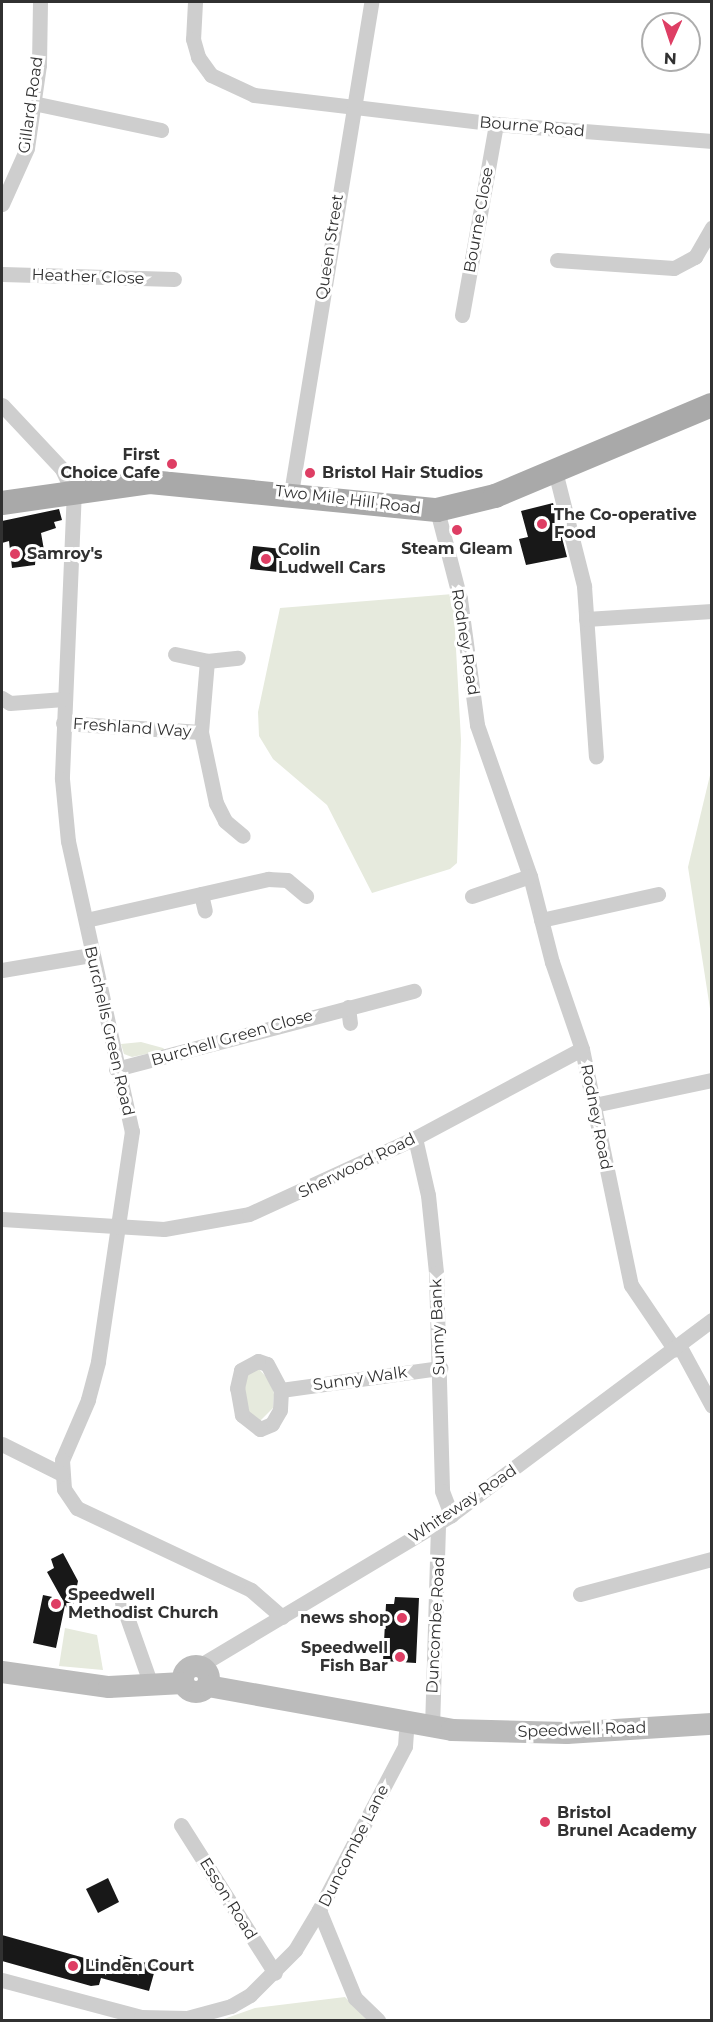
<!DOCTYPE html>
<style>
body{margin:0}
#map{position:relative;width:713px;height:2022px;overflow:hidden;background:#fff;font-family:Montserrat,sans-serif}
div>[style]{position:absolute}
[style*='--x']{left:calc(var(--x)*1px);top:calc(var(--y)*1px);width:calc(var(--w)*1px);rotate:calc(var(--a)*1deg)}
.green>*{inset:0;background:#e6eadd}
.building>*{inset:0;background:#181818}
.street>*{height:15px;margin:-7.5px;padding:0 7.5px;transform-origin:7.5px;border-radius:7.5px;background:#cecece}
.secondary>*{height:22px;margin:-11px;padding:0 11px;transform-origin:11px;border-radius:11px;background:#bbb}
.secondary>.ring{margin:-11px;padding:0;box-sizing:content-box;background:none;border:22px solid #bbb;border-radius:50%}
.primary>*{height:24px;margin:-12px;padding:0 12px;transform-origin:12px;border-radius:12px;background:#a9a9a9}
.dots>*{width:16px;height:16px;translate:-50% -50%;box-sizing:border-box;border:3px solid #fff;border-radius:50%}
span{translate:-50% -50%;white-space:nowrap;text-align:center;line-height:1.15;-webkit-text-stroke:6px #fff;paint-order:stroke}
.street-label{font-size:16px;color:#313131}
.poi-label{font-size:16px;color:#313131;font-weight:700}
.right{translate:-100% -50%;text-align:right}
.left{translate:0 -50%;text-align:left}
.frame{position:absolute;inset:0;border:3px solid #313131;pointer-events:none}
.north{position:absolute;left:641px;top:12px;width:60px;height:60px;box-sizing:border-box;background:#fff;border:2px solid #adadad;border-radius:50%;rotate:183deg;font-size:16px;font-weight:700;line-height:24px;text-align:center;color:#313131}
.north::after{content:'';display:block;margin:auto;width:21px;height:27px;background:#de3e64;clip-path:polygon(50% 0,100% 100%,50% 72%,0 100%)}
</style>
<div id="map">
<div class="green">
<div style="clip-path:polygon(453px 594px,461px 740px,457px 863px,450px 869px,372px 893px,327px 805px,273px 759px,259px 736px,258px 712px,280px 608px)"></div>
<div style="clip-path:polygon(711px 771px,711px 1015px,688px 867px)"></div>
<div style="clip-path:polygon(141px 1042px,163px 1048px,165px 1050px,132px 1057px,124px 1054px,121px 1044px)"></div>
<div style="clip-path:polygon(258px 1368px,271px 1382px,274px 1394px,273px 1408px,260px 1421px,249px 1412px,244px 1388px,248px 1374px)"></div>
<div style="clip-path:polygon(65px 1628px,97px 1635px,103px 1670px,59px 1666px)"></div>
<div style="clip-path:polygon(345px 1997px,367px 2020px,221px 2020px,255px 2008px)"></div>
</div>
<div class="building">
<div style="clip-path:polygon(553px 503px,567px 557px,526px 565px,519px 539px,528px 537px,521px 511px)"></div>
<div style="clip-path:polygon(59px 509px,62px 520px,54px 522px,56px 528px,41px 533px,44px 550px,36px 552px,35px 565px,12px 568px,9px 541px,2px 543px,2px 521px)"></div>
<div style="clip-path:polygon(253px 546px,282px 549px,279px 572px,250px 569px)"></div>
<div style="clip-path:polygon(63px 1553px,78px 1581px,71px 1615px,65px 1605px,56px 1648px,33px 1643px,43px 1595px,62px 1599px,47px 1572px,54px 1568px,51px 1559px)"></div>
<div style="clip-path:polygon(395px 1597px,419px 1598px,416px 1663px,383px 1661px,386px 1604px,394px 1604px)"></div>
<div style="clip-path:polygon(108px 1878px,119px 1902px,98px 1913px,86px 1889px)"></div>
<div style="clip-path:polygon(2px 1935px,117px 1967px,120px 1955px,156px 1966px,149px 1991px,101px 1978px,99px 1985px,91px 1986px,2px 1961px)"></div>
</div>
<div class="street">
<div style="--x:195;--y:2;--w:37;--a:93"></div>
<div style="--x:193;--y:39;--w:19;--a:74"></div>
<div style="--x:198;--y:57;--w:22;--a:54"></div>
<div style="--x:211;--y:75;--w:47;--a:24.9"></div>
<div style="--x:254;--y:95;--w:244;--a:6.8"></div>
<div style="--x:496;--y:124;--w:217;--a:4.5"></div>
<div style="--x:33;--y:103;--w:131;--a:11.9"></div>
<div style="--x:2;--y:204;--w:61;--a:-65.9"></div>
<div style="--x:27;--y:148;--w:84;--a:-81.8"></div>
<div style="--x:39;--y:65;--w:63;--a:-89.1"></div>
<div style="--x:557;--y:260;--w:117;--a:3.9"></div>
<div style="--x:674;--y:268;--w:24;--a:-28"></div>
<div style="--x:695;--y:257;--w:34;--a:-60"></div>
<div style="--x:2;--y:274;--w:172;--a:1.7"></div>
<div style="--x:462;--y:315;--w:194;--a:-79.9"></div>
<div style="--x:2;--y:405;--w:88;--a:46.8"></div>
<div style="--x:62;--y:469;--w:23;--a:65"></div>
<div style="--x:555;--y:471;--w:119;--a:75.8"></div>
<div style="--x:584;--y:586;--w:171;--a:86"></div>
<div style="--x:74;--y:489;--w:290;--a:92.4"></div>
<div style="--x:62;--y:779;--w:62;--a:84.5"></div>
<div style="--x:68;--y:841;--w:297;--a:77.6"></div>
<div style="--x:132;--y:1131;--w:233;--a:98.4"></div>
<div style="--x:98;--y:1362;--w:39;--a:105"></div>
<div style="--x:88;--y:1400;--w:65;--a:113.4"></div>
<div style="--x:62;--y:1460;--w:29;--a:86"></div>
<div style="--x:64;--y:1489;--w:23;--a:56"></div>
<div style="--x:77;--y:1508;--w:192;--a:25.2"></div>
<div style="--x:251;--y:1590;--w:41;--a:41.1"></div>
<div style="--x:291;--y:493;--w:497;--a:-80.7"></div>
<div style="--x:437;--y:510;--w:92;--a:75.5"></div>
<div style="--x:460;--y:599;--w:127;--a:82.3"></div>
<div style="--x:477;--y:725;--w:160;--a:70.7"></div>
<div style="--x:530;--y:876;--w:89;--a:75.7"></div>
<div style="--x:552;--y:962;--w:92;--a:71"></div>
<div style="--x:582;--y:1049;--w:241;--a:78.3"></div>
<div style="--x:631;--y:1285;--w:78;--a:55.9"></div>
<div style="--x:586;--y:619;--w:126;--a:-3.6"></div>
<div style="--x:175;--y:654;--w:33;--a:12"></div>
<div style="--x:207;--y:661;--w:31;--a:-6"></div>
<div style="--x:2;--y:698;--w:9;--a:32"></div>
<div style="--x:10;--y:703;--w:54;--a:-4.2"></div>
<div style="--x:63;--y:723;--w:138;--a:3.7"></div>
<div style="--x:201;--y:732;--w:73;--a:78.1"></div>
<div style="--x:216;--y:803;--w:20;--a:63"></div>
<div style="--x:225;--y:821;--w:23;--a:40"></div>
<div style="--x:201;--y:732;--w:71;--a:-85.2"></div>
<div style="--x:201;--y:894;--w:17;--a:77"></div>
<div style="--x:472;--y:896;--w:61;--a:-19"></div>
<div style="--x:86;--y:920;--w:187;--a:-12.7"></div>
<div style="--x:268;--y:879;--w:19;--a:3"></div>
<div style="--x:287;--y:880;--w:25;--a:40"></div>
<div style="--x:541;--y:920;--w:120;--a:-12.5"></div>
<div style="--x:2;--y:970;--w:90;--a:-9.6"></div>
<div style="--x:348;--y:1007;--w:16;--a:83"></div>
<div style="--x:116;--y:1069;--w:308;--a:-14.7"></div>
<div style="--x:594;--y:1105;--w:121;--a:-12"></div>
<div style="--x:415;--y:1138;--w:58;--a:77.2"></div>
<div style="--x:428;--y:1195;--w:78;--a:84.1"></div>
<div style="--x:436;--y:1273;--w:218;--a:88.4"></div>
<div style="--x:442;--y:1491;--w:26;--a:69"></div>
<div style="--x:2;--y:1219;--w:162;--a:3.5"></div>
<div style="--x:164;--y:1229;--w:86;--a:-10"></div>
<div style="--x:249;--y:1214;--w:183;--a:-24.6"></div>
<div style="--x:415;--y:1138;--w:189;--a:-28.1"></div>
<div style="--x:680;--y:1347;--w:67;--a:61.5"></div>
<div style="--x:258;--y:1361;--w:9;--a:18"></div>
<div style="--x:267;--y:1364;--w:30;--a:62"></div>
<div style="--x:281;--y:1390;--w:20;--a:93"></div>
<div style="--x:280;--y:1410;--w:16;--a:120"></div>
<div style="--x:272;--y:1424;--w:13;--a:157"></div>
<div style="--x:260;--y:1429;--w:23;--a:-142"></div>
<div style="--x:242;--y:1415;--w:27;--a:-100"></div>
<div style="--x:237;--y:1388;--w:18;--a:-77"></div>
<div style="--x:241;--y:1370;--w:19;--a:-28"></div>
<div style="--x:281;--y:1390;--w:161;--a:-7.9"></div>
<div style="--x:2;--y:1444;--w:67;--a:26.6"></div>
<div style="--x:580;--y:1594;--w:137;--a:-14.9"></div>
<div style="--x:122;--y:1603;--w:87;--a:70.5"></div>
<div style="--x:199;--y:1666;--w:294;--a:-30.9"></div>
<div style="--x:451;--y:1515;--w:326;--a:-36.8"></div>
<div style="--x:432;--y:1728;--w:205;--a:-88.3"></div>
<div style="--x:181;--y:1825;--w:175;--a:57.6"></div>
<div style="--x:319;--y:1910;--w:95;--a:67.8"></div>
<div style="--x:355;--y:1998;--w:32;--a:44"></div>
<div style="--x:2;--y:1980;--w:144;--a:14.9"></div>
<div style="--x:141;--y:2017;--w:46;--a:1.2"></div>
<div style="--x:187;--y:2018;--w:46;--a:-15.3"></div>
<div style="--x:231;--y:2006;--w:22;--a:-30"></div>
<div style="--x:250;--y:1995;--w:64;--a:-45"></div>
<div style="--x:295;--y:1950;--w:47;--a:-59"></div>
<div style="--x:319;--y:1910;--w:185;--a:-62.3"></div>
<div style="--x:405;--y:1746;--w:13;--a:-86"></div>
</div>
<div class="secondary">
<div class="ring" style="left:183px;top:1666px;width:4px;height:4px"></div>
<div style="--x:2;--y:1672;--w:108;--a:8"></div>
<div style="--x:109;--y:1687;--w:74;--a:-3.1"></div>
<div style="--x:208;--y:1686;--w:248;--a:10.2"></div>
<div style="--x:452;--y:1730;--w:115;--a:1.5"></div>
<div style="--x:567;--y:1733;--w:145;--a:-3.6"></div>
</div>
<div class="primary">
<div style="--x:2;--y:503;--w:149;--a:-8.1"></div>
<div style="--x:150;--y:482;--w:288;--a:5.6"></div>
<div style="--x:437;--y:510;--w:60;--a:-13.6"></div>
<div style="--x:495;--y:496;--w:235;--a:-22.8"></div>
</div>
<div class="dots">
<div style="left:172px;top:464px;background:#de3e64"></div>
<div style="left:310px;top:473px;background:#de3e64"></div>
<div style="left:542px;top:524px;background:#de3e64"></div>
<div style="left:457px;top:530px;background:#de3e64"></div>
<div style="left:15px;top:554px;background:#de3e64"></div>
<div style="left:266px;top:559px;background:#de3e64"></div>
<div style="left:56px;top:1604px;background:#de3e64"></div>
<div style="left:402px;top:1618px;background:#de3e64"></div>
<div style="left:400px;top:1657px;background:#de3e64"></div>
<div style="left:545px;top:1822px;background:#de3e64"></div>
<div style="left:73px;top:1966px;background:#de3e64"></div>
</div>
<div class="street-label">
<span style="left:31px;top:105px;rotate:-82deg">Gillard Road</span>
<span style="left:532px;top:127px;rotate:5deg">Bourne Road</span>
<span style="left:479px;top:220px;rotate:-80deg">Bourne Close</span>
<span style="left:330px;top:247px;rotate:-81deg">Queen Street</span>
<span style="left:88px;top:277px;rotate:2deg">Heather Close</span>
<span style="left:348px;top:500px;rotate:7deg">Two Mile Hill Road</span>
<span style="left:465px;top:642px;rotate:81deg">Rodney Road</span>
<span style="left:132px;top:728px;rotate:4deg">Freshland Way</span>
<span style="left:109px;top:1031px;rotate:77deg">Burchells Green Road</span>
<span style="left:232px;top:1038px;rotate:-16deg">Burchell Green Close</span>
<span style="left:596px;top:1117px;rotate:79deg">Rodney Road</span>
<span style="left:357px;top:1166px;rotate:-26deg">Sherwood Road</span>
<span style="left:438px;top:1327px;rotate:-92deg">Sunny Bank</span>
<span style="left:360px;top:1379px;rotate:-8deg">Sunny Walk</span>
<span style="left:463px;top:1504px;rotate:-34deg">Whiteway Road</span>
<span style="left:436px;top:1625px;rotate:-87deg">Duncombe Road</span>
<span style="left:582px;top:1730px;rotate:-2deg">Speedwell Road</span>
<span style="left:354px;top:1846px;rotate:-63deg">Duncombe Lane</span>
<span style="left:228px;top:1899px;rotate:58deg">Esson Road</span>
</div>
<div class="poi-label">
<span class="right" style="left:160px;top:464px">First<br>Choice Cafe</span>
<span class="left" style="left:322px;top:473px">Bristol Hair Studios</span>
<span class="left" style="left:554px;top:524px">The Co-operative<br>Food</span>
<span style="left:457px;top:549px">Steam Gleam</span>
<span class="left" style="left:278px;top:559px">Colin<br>Ludwell Cars</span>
<span class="left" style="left:27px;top:554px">Samroy's</span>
<span class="left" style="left:68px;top:1604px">Speedwell<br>Methodist Church</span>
<span class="right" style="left:390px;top:1618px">news shop</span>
<span class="right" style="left:388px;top:1657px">Speedwell<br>Fish Bar</span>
<span class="left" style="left:557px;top:1822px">Bristol<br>Brunel Academy</span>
<span class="left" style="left:85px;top:1966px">Linden Court</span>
</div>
<div class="frame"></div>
<div class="north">N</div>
</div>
